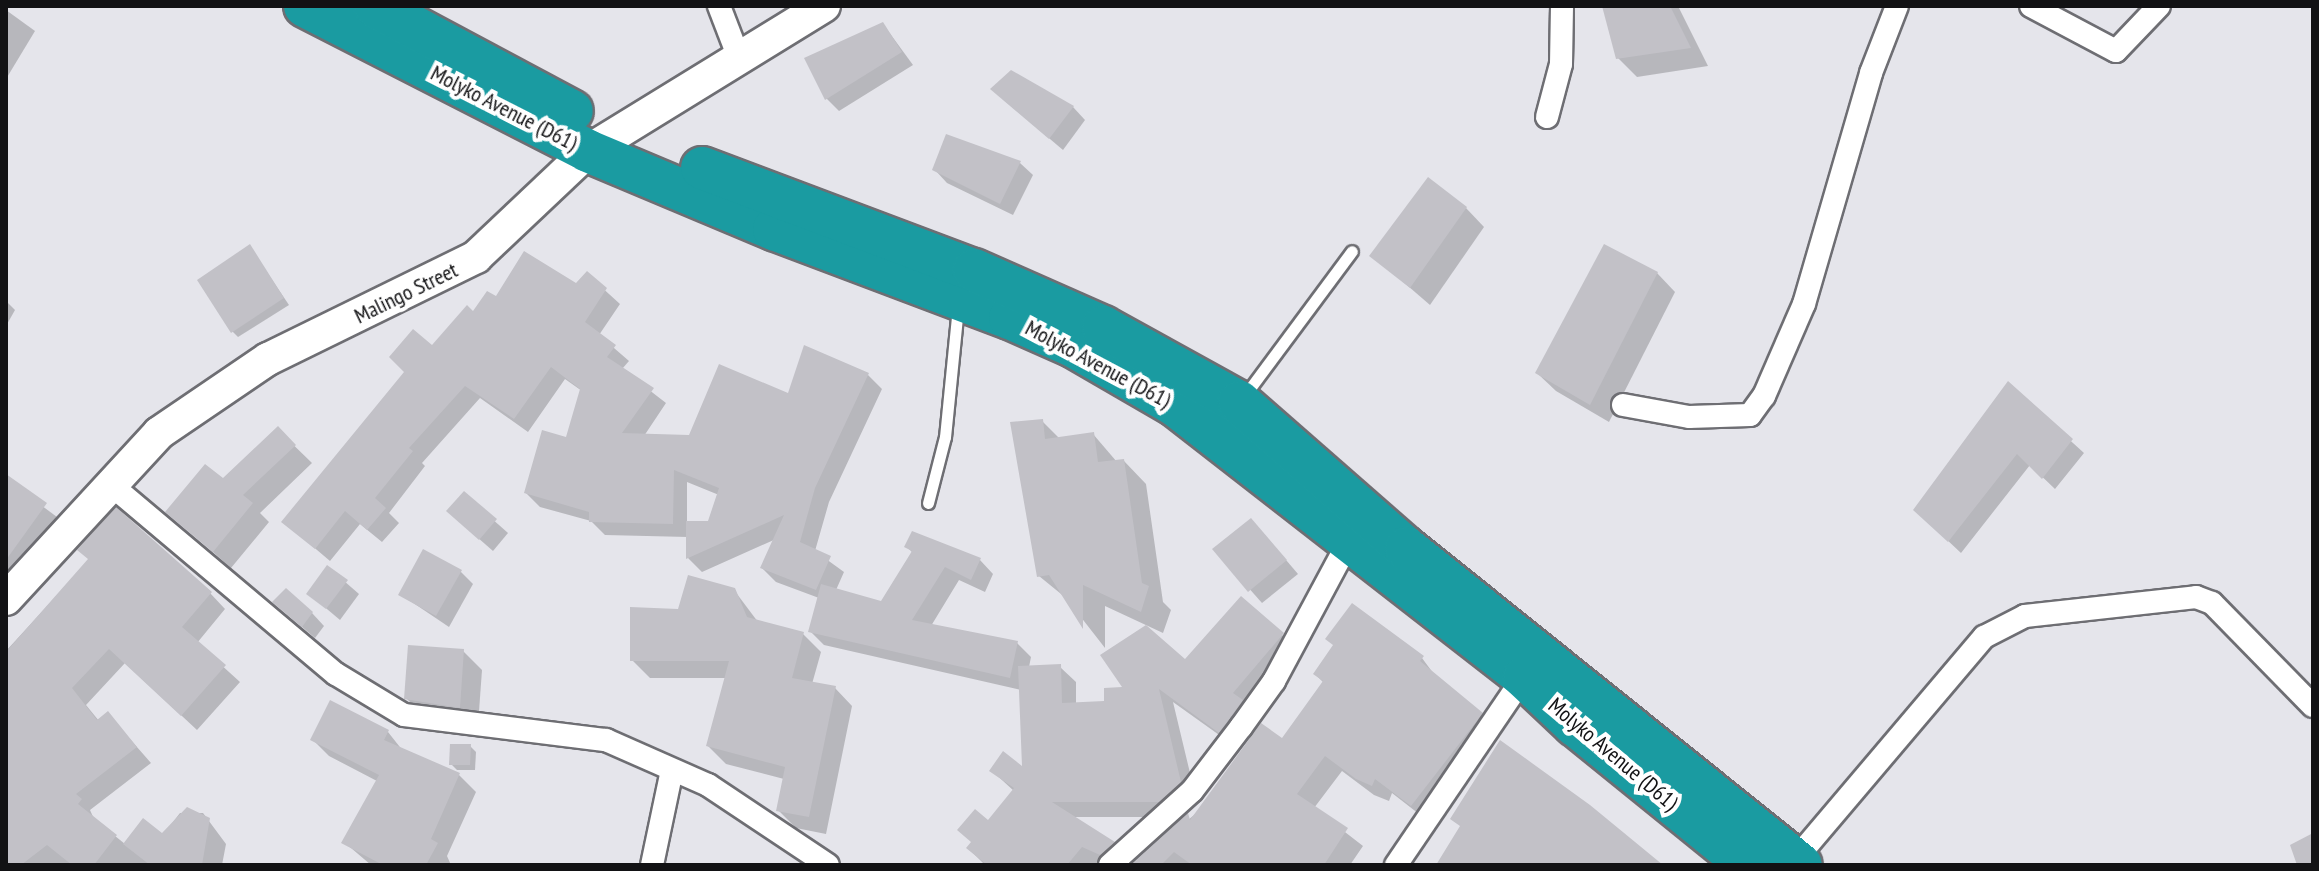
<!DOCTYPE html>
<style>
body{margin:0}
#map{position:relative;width:2319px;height:871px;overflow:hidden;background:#e5e5eb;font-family:"PT Sans Narrow",sans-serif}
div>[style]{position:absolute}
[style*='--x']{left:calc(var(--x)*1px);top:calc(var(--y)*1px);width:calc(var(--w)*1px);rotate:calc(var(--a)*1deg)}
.shadow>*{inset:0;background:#0003}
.building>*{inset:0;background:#c2c1c7}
.roads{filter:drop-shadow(2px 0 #6e6e73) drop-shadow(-2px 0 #6e6e73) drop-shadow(0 2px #6e6e73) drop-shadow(0 -2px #6e6e73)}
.lane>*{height:11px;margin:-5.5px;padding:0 5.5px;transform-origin:5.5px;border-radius:5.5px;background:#fff}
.street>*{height:22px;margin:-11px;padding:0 11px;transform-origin:11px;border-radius:11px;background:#fff}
.secondary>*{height:32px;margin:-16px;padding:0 16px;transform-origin:16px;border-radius:16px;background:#fff}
.highway>*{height:42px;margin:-21px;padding:0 21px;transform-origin:21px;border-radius:21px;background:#1a9ba1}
span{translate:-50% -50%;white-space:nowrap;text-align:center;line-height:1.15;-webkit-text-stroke:8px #fff;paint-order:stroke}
.street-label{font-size:22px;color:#121214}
.frame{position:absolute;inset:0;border:8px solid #121214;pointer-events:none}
</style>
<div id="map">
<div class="shadow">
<div style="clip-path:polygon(1604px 6px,1678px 6px,1708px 66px,1637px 77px,1618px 58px)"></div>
<div style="clip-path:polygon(6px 10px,35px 31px,6px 79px)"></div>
<div style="clip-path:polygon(883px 24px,913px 65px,839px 111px,826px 98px)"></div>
<div style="clip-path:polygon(1005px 101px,1073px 107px,1085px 120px,1063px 150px)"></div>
<div style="clip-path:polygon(947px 137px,1020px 163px,1033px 175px,1013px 215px,947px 183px,935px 170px)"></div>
<div style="clip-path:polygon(1466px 208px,1484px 227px,1430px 305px,1372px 255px)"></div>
<div style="clip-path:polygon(250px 247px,289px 305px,238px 337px,232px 331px)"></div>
<div style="clip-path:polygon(1657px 273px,1675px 292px,1609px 422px,1556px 391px,1537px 373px)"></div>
<div style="clip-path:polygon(evenodd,587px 274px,620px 304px,599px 335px,629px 361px,622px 369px,666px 403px,644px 436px,691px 437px,789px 395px,868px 375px,882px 389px,829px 502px,815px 551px,844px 572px,836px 590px,882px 603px,913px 553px,907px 547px,980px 560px,993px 574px,985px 592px,959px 580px,931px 626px,1017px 643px,1031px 657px,1029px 667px,1060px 667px,1076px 682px,1076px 704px,1106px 703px,1185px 662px,1282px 635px,1298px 650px,1236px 747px,1173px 702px,1196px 798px,1175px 817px,1072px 817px,1129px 859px,1106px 865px,985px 865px,968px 848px,1014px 791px,991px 770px,1024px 770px,1021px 690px,824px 645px,810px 631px,819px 598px,776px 582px,762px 568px,776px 539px,702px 572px,688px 558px,688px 537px,605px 535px,591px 521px,540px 507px,526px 493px,568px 440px,582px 391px,565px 379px,528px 432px,480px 398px,422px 463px,425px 466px,389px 513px,399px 523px,382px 542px,360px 524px,330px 561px,284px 522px,432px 347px,496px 299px,577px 285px,587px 274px,687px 482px,719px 495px,709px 523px,687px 523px,687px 482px)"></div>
<div style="clip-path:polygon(6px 301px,15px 310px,6px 326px)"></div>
<div style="clip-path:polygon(2008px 384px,2084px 453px,2055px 489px,2030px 465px,1961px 553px,1928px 522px)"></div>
<div style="clip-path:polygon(1042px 421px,1060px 439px,1093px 434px,1117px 462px,1124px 461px,1146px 484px,1163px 602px,1171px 610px,1163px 633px,1105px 606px,1105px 648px,1066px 598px,1039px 576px)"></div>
<div style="clip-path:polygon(277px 429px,312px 463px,260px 513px,269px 522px,231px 568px,168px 512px,223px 481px)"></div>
<div style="clip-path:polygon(6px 479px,61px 520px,6px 597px)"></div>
<div style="clip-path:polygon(464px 494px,508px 533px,493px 551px,461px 523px)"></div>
<div style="clip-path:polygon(1263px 533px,1298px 574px,1262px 603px,1215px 550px)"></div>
<div style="clip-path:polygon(90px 559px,210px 593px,225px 609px,197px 643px,240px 682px,197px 730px,125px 663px,86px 705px,99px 721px,108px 714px,151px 763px,90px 810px,94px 819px,125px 844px,162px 836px,180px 813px,203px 813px,226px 844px,222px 865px,6px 865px,6px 651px)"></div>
<div style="clip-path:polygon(328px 567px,359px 594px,340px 620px,308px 593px)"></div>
<div style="clip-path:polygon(460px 571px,473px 584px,449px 627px,400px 594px)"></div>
<div style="clip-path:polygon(734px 590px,758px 622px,803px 634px,821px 652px,812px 684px,835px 688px,852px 706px,826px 834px,796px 828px,778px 810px,784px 779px,726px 764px,708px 746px,726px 678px,650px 678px,632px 660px,680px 611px)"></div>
<div style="clip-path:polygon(312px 613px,324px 626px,315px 638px,287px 614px)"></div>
<div style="clip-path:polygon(463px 651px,482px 670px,478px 725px,425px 717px,406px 698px)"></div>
<div style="clip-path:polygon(1422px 658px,1436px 677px,1498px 730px,1428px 821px,1392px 793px,1389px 801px,1374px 795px,1342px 771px,1314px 808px,1363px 846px,1350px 865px,1134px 865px,1283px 741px,1324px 683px,1315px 674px)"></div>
<div style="clip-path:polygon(388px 732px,403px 751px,459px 775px,476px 792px,447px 856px,451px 865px,371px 865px,344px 842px,377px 781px,329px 756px,312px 739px)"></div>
<div style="clip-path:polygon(470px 746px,476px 752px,475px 770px,457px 770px,451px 764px)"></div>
</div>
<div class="building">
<div style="clip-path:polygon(1602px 6px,1670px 6px,1691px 48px,1616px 59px)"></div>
<div style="clip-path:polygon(883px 22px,902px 52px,825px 100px,804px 58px)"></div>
<div style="clip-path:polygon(1011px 70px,1074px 106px,1049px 139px,990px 89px)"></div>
<div style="clip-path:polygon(946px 134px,1021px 161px,1000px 204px,932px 170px)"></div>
<div style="clip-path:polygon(1428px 177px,1467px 207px,1410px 288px,1369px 256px)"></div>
<div style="clip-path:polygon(250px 244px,284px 298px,231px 333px,197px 280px)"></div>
<div style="clip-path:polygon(1604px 244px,1658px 272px,1590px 405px,1535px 373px)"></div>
<div style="clip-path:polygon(524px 251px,576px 283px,587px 271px,607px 288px,585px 322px,616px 345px,607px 357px,654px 388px,622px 433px,689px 435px,719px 364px,788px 393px,804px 345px,869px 373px,815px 488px,800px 542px,831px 556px,816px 590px,760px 568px,784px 515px,686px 559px,686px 521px,708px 521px,719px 488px,674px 470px,673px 524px,589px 522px,589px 512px,524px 493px,542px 430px,566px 437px,580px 389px,551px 367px,514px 419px,465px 386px,409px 448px,413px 451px,375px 498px,386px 508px,367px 530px,345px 511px,315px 549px,281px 522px,404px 372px,389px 357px,413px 329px,432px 345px,467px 305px,473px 311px,487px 291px,496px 296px)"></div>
<div style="clip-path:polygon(2008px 381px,2073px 439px,2042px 479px,2017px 454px,1948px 542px,1913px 510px)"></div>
<div style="clip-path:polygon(1043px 419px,1045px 439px,1094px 432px,1098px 462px,1124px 459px,1142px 583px,1149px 586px,1141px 612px,1083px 585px,1083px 629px,1049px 575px,1037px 577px,1010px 422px)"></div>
<div style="clip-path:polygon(278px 426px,296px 445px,243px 495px,253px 503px,213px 552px,165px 512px,205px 464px,223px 478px)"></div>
<div style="clip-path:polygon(6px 474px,47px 503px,6px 560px)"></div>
<div style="clip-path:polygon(464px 491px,497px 519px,479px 540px,446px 511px)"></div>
<div style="clip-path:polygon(116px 507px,212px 592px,182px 627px,226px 665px,181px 716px,109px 649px,72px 688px,97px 720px,108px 711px,137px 747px,76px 794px,82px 799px,78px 804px,117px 835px,94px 865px,72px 865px,47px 845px,21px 865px,6px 865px,6px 652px,88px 559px,77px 550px)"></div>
<div style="clip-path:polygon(1251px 518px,1287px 560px,1248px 592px,1212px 549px)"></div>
<div style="clip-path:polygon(912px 531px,981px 558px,971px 580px,945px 567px,912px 620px,1018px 641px,1010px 678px,808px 632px,821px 584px,881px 601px,912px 551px,904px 547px)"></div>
<div style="clip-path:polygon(423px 549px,462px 570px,436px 616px,398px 595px)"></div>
<div style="clip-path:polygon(327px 565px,348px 580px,326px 609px,306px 594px)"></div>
<div style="clip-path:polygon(688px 575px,735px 588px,747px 617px,804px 632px,792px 678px,836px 686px,809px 817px,776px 811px,785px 767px,706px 746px,729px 661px,630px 661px,630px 607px,678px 609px)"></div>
<div style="clip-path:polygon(286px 588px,313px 612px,302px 627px,272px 602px)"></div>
<div style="clip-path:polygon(1241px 596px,1284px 633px,1233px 693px,1243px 700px,1219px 733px,1159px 689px,1181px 782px,1159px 802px,1052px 802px,1115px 842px,1100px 855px,1082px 847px,1067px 865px,987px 865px,966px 848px,971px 842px,957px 830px,975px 809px,988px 820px,1014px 788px,989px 771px,1003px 751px,1022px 766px,1018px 666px,1061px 664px,1062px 703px,1104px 701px,1104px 688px,1122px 687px,1100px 655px,1146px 625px,1185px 659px)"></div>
<div style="clip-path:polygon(1352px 603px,1424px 656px,1420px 661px,1483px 713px,1411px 806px,1375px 779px,1372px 786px,1356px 779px,1325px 756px,1297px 794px,1348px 828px,1324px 865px,1192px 865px,1174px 852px,1161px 865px,1131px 865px,1188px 813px,1190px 820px,1261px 723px,1282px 738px,1323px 681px,1313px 674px,1333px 645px,1325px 639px)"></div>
<div style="clip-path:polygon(408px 645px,464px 649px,460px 708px,404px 699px)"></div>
<div style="clip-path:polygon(330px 700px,389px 730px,384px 740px,460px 773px,431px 839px,438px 843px,426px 865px,383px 865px,341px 843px,379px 775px,310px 740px)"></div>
<div style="clip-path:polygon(1500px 740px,1590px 805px,1663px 865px,1436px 865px,1460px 826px,1450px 819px)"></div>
<div style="clip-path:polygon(450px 744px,471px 744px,470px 765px,449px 765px)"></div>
<div style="clip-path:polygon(187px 807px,210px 818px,202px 865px,150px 865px,123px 844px,143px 818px,162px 833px)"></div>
<div style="clip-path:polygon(2313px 833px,2313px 865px,2297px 865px,2290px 845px)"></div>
</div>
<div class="roads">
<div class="lane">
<div style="--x:1245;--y:395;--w:179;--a:-53.4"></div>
<div style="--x:928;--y:503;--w:68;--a:-75.6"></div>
<div style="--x:945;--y:437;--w:132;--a:-84.3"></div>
</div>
<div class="street">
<div style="--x:719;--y:6;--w:56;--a:69"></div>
<div style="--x:2031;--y:6;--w:96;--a:27.9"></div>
<div style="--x:2116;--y:51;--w:62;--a:-46.3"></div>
<div style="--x:1547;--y:117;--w:55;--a:-75.2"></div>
<div style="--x:1561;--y:64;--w:58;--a:-89"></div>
<div style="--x:1623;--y:405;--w:67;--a:10.3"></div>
<div style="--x:1689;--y:417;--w:61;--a:-1.9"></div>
<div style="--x:1750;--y:415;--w:24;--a:-54"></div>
<div style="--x:1764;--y:396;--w:100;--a:-66.5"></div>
<div style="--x:1804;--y:304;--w:241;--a:-73.8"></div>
<div style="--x:1871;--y:73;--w:72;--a:-68.8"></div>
<div style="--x:110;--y:484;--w:295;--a:40.1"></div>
<div style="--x:336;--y:674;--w:79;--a:31.1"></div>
<div style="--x:404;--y:715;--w:204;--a:7.1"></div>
<div style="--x:606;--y:740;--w:111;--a:23.8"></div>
<div style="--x:708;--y:785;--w:144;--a:33.7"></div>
<div style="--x:1794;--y:861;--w:294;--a:-49.7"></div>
<div style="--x:1984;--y:637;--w:46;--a:-27.1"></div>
<div style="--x:2025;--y:616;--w:172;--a:-6.3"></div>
<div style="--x:2196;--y:597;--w:17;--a:21"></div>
<div style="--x:2212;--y:603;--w:144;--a:45.6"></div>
<div style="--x:652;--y:865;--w:97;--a:-78.1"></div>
<div style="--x:1110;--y:865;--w:110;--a:-42.1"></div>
<div style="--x:1192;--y:791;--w:81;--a:-52.6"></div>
<div style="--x:1241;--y:727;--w:57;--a:-54.3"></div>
<div style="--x:1274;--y:681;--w:159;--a:-61.8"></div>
<div style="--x:1396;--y:865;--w:227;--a:-55.8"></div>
</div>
<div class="secondary">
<div style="--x:6;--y:599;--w:226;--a:-47.3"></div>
<div style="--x:159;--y:433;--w:132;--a:-34.2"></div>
<div style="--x:268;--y:359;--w:232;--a:-26.1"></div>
<div style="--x:476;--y:257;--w:154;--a:-43.4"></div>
<div style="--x:588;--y:151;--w:277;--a:-31.6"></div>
</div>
<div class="highway">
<div style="--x:305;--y:6;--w:318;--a:27.1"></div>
<div style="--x:588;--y:151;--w:202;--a:22.8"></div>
<div style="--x:774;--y:229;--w:252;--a:20.7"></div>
<div style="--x:1010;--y:318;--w:71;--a:24"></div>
<div style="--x:1075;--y:347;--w:116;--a:30.1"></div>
<div style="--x:1175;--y:405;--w:442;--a:37.9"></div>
<div style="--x:1524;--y:677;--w:70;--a:43.3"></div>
<div style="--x:1575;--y:725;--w:223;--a:39"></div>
<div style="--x:375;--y:6;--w:223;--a:28.1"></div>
<div style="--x:702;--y:168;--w:290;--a:20.6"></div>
<div style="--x:974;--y:270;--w:141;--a:23.8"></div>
<div style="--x:1103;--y:327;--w:155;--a:28.9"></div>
<div style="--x:1239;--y:402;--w:222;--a:41.2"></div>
<div style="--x:1406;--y:548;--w:506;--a:38.75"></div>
</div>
</div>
<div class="street-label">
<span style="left:504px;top:108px;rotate:27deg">Molyko Avenue (D61)</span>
<span style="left:406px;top:293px;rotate:-26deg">Malingo Street</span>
<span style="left:1098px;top:364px;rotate:28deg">Molyko Avenue (D61)</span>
<span style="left:1613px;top:754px;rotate:40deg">Molyko Avenue (D61)</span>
</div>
<div class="frame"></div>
</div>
